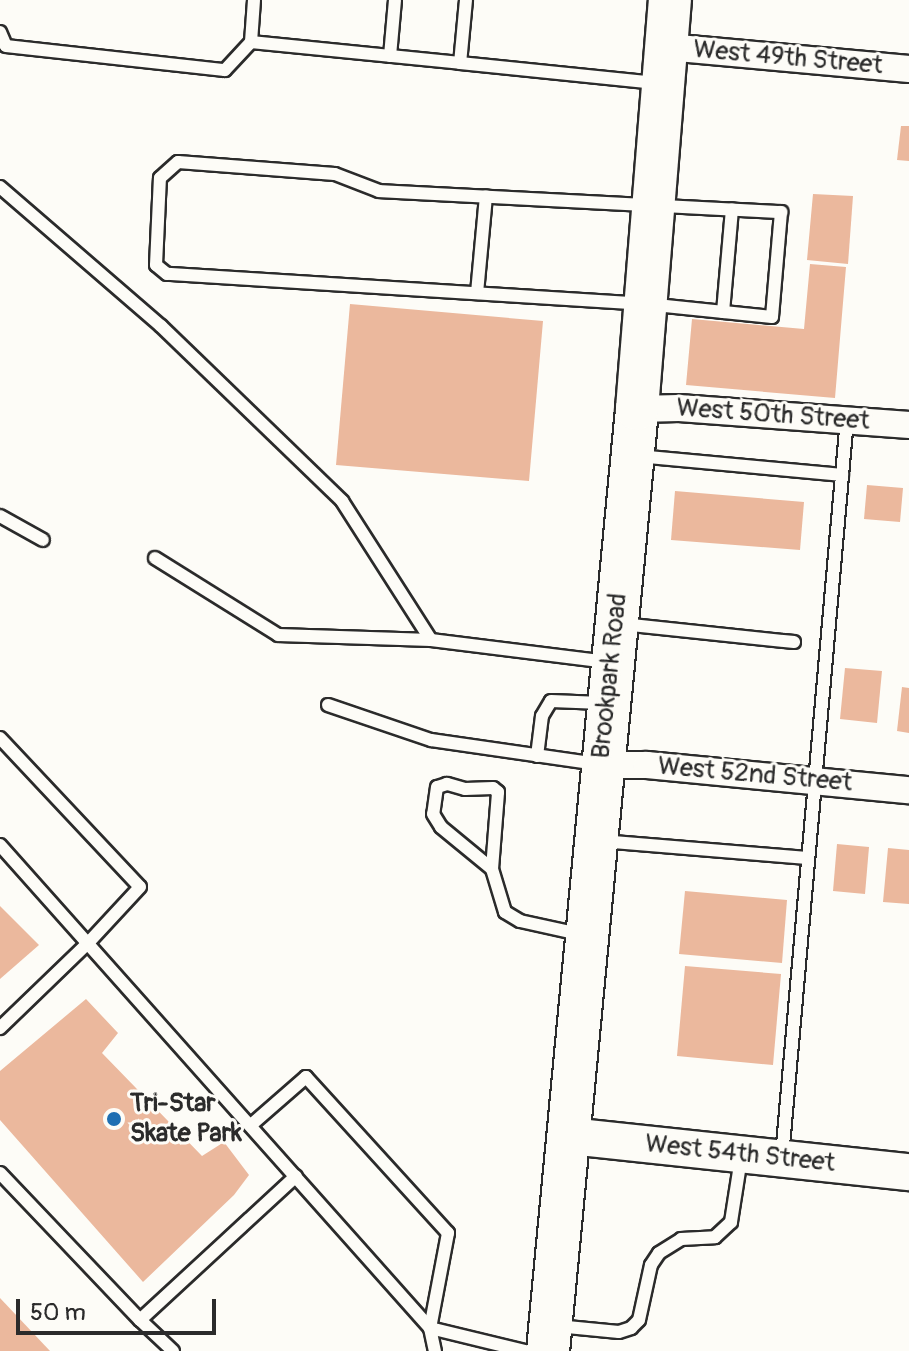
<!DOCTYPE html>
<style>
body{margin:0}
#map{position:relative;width:909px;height:1351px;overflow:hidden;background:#fdfcf7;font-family:Pangolin,sans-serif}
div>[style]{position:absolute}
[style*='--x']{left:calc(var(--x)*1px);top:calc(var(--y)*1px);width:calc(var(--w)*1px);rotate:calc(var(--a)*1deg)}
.building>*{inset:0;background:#ebb89d}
.roads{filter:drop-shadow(2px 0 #2b2b2b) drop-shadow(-2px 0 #2b2b2b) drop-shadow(0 2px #2b2b2b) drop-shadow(0 -2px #2b2b2b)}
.lane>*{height:12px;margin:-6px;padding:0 6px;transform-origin:6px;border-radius:6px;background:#fdfcf7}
.street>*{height:26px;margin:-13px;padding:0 13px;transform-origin:13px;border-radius:13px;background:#fdfcf7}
.secondary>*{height:36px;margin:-18px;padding:0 18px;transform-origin:18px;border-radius:18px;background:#fdfcf7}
.primary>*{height:42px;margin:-21px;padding:0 21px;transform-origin:21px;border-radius:21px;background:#fdfcf7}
.dots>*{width:22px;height:22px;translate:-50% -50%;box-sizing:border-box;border:4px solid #fdfcf7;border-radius:50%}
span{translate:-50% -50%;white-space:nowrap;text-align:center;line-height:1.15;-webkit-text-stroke:6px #fdfcf7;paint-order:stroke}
.street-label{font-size:26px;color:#2b2b2b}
.poi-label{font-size:26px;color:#2b2b2b;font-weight:700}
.left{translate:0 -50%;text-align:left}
.scale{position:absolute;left:16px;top:1299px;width:200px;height:36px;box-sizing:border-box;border:4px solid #2b2b2b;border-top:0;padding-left:10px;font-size:24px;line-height:28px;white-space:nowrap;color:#2b2b2b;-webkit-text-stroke:6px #fdfcf7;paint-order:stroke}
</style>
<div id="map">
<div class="building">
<div style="clip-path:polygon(901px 126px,909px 126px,909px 161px,897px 160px)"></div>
<div style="clip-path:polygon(813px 194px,853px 196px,848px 264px,807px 260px)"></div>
<div style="clip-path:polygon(810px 264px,846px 267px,835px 398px,686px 385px,692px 319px,804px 329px)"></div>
<div style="clip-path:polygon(350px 304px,543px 321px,529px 481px,336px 465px)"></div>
<div style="clip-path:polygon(867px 485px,903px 488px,900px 522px,864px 519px)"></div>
<div style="clip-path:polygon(675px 491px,804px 502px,800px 550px,671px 540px)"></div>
<div style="clip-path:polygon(845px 668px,882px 671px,877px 723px,840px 719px)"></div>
<div style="clip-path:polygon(902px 687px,909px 688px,909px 733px,897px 731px)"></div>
<div style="clip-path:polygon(837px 844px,869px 847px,865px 894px,833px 891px)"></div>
<div style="clip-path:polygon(888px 848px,909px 850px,909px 904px,883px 902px)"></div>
<div style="clip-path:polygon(685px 891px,787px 900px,782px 963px,679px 954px)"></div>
<div style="clip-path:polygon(0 906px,39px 945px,0 979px)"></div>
<div style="clip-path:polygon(685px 966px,781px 974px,773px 1065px,677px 1056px)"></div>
<div style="clip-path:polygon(86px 999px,118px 1033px,102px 1053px,202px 1156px,224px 1142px,249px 1175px,234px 1195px,143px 1282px,0 1120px,0 1071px)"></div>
<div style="clip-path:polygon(0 1298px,50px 1351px,0 1351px)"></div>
</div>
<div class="roads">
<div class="lane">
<div style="--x:466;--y:0;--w:63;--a:95.4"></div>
<div style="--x:460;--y:63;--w:197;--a:5.8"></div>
<div style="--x:0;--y:32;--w:15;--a:67"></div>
<div style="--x:6;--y:46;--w:220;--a:6.3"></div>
<div style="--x:225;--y:70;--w:38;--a:-47"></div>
<div style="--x:251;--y:42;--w:210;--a:5.7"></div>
<div style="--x:251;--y:42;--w:42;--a:-85.9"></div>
<div style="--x:390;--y:56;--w:56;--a:-84.9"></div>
<div style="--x:178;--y:162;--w:157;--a:4.4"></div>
<div style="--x:335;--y:174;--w:47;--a:21.1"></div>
<div style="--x:379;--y:191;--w:403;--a:3"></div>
<div style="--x:781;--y:212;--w:105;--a:94.9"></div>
<div style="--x:772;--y:317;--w:127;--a:-174.1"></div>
<div style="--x:646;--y:304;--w:480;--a:-176.4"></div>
<div style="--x:167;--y:274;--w:14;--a:-141"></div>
<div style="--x:156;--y:265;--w:87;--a:-87.4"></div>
<div style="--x:160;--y:178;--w:24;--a:-42"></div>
<div style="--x:0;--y:187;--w:213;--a:40.8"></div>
<div style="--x:161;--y:326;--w:252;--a:44"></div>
<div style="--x:342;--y:501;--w:165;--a:57.4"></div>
<div style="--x:477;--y:293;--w:97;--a:-84.7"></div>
<div style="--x:723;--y:312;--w:103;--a:-85"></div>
<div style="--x:638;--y:456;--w:205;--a:5.3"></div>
<div style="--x:0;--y:516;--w:49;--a:29.2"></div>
<div style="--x:155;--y:558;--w:145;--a:32"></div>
<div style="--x:278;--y:635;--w:153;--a:1.9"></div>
<div style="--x:431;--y:640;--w:178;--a:7.1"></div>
<div style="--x:622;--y:624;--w:173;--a:6"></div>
<div style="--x:328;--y:705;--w:109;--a:18.8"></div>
<div style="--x:431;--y:740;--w:168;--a:8.2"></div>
<div style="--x:0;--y:738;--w:204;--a:46.8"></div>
<div style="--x:140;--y:887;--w:75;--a:132.8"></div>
<div style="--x:89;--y:942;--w:124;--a:136"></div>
<div style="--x:537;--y:756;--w:40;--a:-82.9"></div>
<div style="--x:542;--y:716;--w:17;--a:-59"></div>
<div style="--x:551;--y:701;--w:51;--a:2.2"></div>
<div style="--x:601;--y:841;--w:207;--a:4.7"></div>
<div style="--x:0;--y:845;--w:647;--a:48.32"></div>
<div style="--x:430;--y:1328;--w:98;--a:13.6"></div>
<div style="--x:492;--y:869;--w:77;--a:-85.5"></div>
<div style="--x:498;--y:792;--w:6;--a:-141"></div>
<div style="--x:493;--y:788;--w:28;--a:178"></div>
<div style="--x:465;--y:789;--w:19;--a:-164"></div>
<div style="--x:447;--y:784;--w:10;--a:163"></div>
<div style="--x:437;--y:787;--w:27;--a:98"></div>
<div style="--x:433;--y:814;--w:15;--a:58"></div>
<div style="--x:441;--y:827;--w:66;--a:39.5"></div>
<div style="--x:492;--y:869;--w:45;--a:73.2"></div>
<div style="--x:505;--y:912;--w:17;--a:31"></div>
<div style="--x:520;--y:921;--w:60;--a:12.4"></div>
<div style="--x:251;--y:1125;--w:73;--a:-41.1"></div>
<div style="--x:306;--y:1077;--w:211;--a:47.7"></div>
<div style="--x:448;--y:1233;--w:97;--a:100.7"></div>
<div style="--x:430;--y:1328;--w:24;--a:78"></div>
<div style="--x:782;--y:1157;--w:741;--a:-84.97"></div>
<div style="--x:0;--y:1173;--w:203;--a:46.4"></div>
<div style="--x:557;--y:1326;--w:62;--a:5.5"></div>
<div style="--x:619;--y:1332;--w:13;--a:-18"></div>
<div style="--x:631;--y:1328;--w:11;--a:-45"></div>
<div style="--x:639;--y:1320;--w:56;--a:-77.7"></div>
<div style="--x:651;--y:1265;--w:14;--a:-56"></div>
<div style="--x:659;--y:1253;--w:26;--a:-32"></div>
<div style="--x:681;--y:1239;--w:34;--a:-3"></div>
<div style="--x:715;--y:1237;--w:22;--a:-43"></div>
<div style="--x:731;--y:1222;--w:65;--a:-81.1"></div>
<div style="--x:173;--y:1351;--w:45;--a:-136.8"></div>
<div style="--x:140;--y:1320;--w:212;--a:-42.7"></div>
</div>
<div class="street">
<div style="--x:667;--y:47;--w:243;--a:5.2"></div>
<div style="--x:637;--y:409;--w:42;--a:-1.4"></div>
<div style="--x:679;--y:408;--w:231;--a:4.2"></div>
<div style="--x:601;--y:765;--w:46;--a:0"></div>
<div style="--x:647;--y:765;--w:263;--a:5.5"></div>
</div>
<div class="secondary">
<div style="--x:570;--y:1136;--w:341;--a:6.1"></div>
</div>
<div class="primary">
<div style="--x:548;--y:1351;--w:946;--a:-84.6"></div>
<div style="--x:637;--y:409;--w:410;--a:-85.4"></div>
</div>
</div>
<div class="dots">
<div style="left:114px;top:1119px;background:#1f6fb2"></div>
</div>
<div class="street-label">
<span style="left:788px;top:58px;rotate:5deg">West 49th Street</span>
<span style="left:773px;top:415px;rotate:4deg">West 50th Street</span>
<span style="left:610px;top:676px;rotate:-84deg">Brookpark Road</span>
<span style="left:755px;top:775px;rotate:5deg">West 52nd Street</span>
<span style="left:740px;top:1154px;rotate:6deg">West 54th Street</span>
</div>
<div class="poi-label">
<span class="left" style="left:130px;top:1119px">Tri-Star<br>Skate Park</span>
</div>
<div class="scale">50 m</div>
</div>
